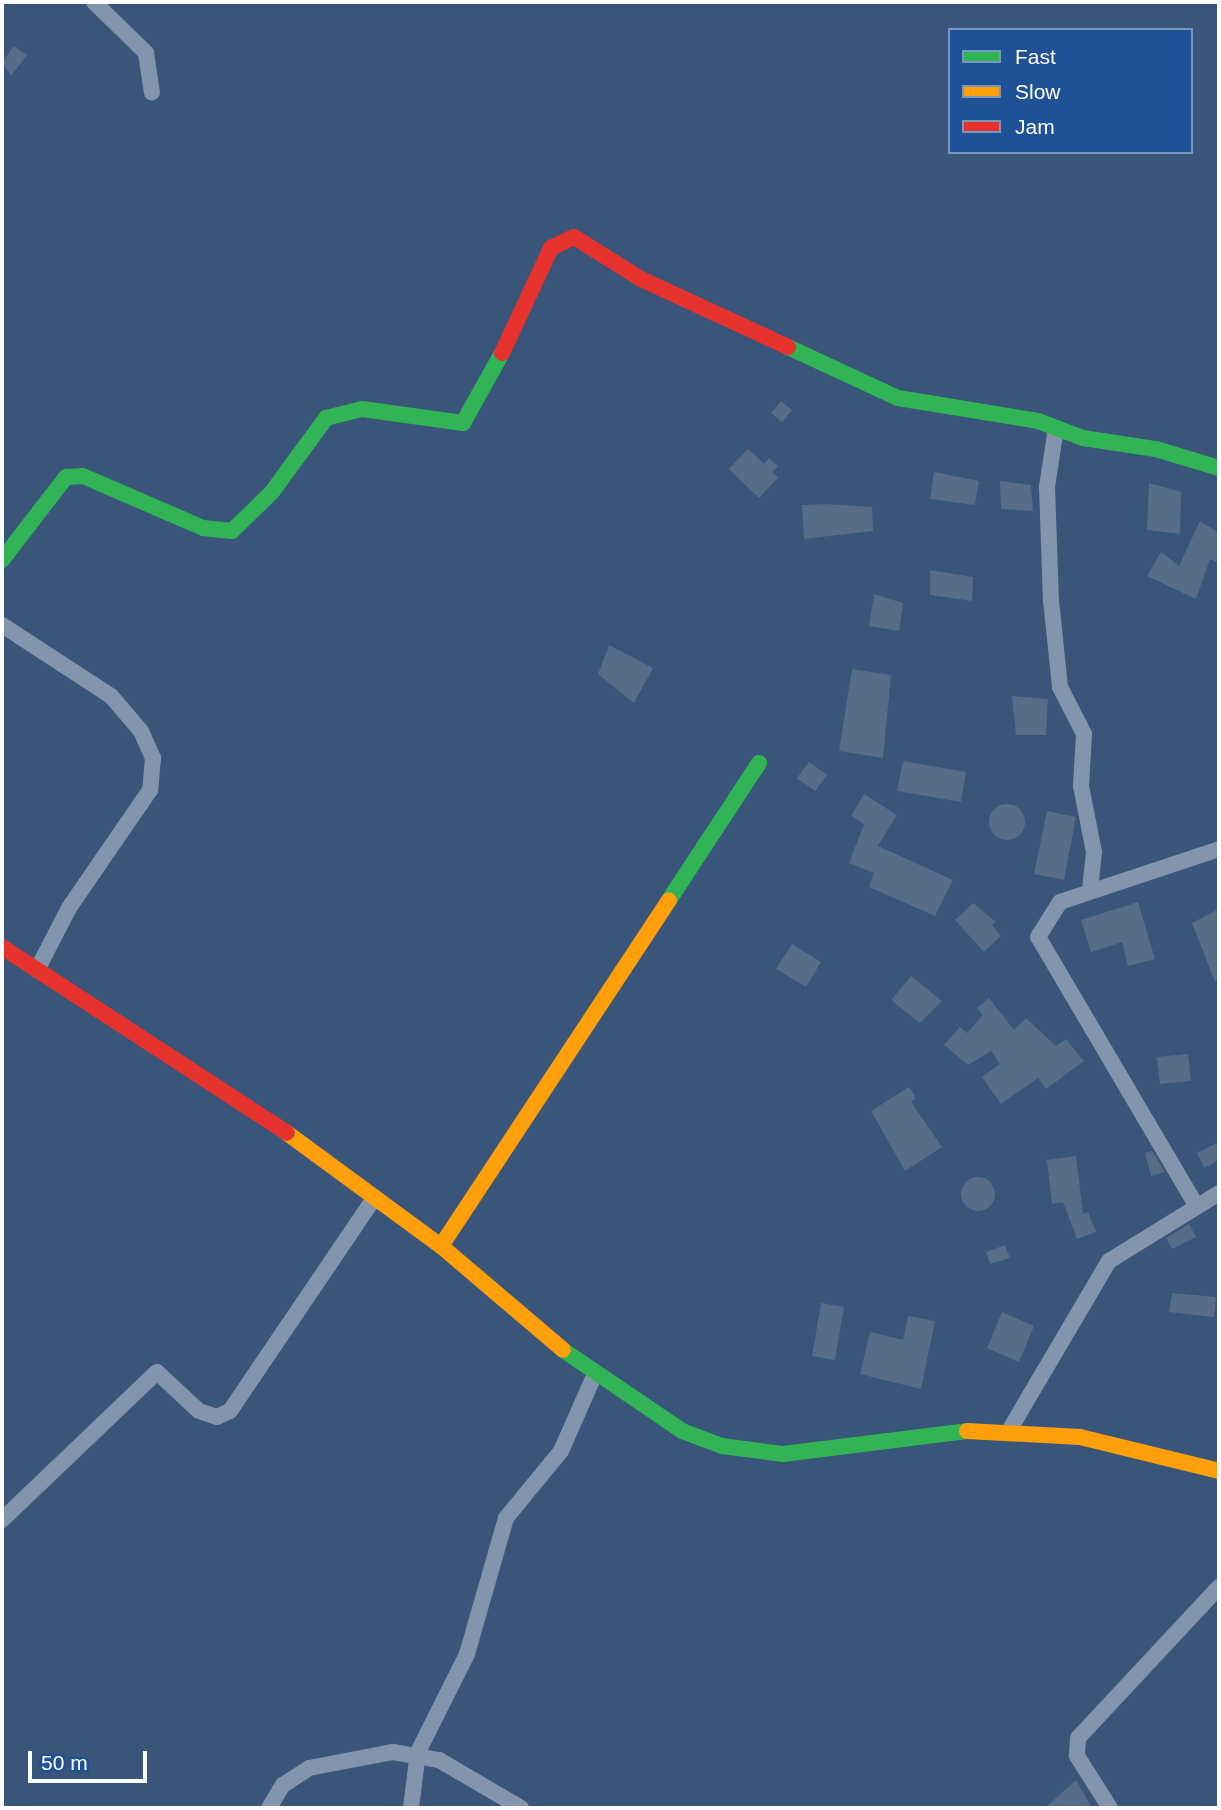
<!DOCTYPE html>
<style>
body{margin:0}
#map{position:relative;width:1221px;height:1810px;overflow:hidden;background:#39557a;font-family:Helvetica,sans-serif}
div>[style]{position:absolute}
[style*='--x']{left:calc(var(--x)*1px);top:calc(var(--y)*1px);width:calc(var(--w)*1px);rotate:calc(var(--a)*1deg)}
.building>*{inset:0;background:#566c89}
.round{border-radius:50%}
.street>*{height:16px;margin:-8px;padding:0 8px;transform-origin:8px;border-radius:8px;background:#8395ad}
.fast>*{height:16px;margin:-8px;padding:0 8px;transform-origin:8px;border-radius:8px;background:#30b455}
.slow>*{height:16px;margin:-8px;padding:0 8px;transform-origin:8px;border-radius:8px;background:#ff9f0a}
.jam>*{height:16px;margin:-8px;padding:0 8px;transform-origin:8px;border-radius:8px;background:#e5322d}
span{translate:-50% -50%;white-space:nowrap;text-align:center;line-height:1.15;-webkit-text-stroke:6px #1e5195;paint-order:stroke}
.frame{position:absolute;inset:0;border:4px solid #fff;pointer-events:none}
.legend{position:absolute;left:948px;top:28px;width:245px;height:126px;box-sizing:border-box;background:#1e5195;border:2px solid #7897bf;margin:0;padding:9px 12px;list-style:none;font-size:21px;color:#fff}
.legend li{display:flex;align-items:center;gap:14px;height:35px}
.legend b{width:35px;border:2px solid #7897bf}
.scale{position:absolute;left:28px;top:1751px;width:119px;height:32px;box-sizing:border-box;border:4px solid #fff;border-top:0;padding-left:9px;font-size:21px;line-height:24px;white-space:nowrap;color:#fff;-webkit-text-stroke:5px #1e5195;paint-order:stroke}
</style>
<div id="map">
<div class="building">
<div style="clip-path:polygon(14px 46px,27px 55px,11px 76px,2px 62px)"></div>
<div style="clip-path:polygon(781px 401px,792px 410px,782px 422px,771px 413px)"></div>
<div style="clip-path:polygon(748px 449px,764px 464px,769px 458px,778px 466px,773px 472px,778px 478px,759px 498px,729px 469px)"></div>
<div style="clip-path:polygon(934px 472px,979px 481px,975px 505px,930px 499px)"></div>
<div style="clip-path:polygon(1000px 481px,1031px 485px,1033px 511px,1001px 509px)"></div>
<div style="clip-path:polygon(1149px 483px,1181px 492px,1180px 534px,1147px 530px)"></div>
<div style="clip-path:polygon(825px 504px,872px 507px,873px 531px,804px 539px,802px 505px)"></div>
<div style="clip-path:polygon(1200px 521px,1219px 533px,1219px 563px,1210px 559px,1196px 599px,1147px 576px,1161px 552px,1179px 566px)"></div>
<div style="clip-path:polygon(930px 570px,973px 577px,972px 601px,930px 595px)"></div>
<div style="clip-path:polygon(874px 594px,903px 603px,899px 631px,869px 626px)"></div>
<div style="clip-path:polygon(609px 645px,653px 668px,634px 703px,598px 674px)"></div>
<div style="clip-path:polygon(852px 669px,891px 675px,883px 758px,839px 751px)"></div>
<div style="clip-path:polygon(1012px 696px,1048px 699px,1046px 735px,1016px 735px)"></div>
<div style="clip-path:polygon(903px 761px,966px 772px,961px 802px,897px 791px)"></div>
<div style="clip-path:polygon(809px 762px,827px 775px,815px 791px,797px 778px)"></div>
<div style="clip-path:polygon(864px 794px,897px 815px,878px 846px,953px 880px,935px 916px,869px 887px,874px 873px,849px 863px,864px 824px,851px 816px)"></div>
<div class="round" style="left:989px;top:804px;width:36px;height:36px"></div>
<div style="clip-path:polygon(1047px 811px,1076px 817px,1064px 880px,1034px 874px)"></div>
<div style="clip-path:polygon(1138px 902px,1155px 959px,1128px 966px,1122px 942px,1091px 952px,1081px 920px)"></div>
<div style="clip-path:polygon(973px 903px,996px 922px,992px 925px,1001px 936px,984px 952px,955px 920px)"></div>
<div style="clip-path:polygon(1219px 909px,1219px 981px,1215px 982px,1192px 923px)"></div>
<div style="clip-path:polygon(792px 944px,821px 962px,806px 987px,776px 969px)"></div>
<div style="clip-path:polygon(911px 976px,942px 1001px,920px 1023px,891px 1000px)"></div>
<div style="clip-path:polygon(989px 998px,1014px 1030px,1026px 1018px,1056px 1046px,1066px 1039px,1084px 1061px,1046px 1089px,1038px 1078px,1001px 1104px,982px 1077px,1000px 1064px,991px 1051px,968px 1065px,944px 1045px,960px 1027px,967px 1033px,983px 1015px,977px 1008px)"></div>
<div style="clip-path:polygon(1188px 1054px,1191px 1081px,1160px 1084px,1157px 1057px)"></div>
<div style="clip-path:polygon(909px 1087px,916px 1098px,911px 1102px,942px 1147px,905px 1171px,871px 1111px)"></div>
<div style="clip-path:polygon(1219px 1142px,1219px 1160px,1204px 1168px,1197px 1153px)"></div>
<div style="clip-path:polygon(1152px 1151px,1165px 1172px,1151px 1176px,1145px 1153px)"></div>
<div style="clip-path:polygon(1076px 1156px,1083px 1214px,1088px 1212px,1096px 1232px,1077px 1239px,1063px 1202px,1052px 1204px,1047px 1160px)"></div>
<div class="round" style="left:961px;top:1177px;width:34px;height:34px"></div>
<div style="clip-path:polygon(1189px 1224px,1196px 1237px,1172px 1249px,1166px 1238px)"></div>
<div style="clip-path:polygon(1005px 1245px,1010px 1258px,990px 1264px,986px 1252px)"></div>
<div style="clip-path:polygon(1172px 1293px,1216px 1297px,1214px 1317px,1169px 1312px)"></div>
<div style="clip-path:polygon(821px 1303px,844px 1307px,835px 1360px,812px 1356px)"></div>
<div style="clip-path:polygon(1002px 1312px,1034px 1326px,1019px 1362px,987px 1348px)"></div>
<div style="clip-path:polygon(908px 1316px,935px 1321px,921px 1389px,860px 1374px,870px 1332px,903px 1340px)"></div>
<div style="clip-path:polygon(1076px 1780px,1092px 1808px,1045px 1808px)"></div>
</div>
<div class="street">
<div style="--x:94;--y:2;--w:73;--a:44.4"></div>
<div style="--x:146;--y:53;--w:40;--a:81.5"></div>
<div style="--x:1056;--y:428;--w:60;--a:98.7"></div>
<div style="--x:1047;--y:487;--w:113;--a:88"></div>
<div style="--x:1051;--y:600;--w:87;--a:84.1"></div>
<div style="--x:1060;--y:687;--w:53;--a:62.9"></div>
<div style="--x:1084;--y:734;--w:52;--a:93.3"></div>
<div style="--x:1081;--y:786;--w:67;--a:78.9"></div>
<div style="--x:1094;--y:852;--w:38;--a:96"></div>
<div style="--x:2;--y:625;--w:130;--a:33.1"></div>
<div style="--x:111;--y:696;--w:46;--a:49.4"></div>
<div style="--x:141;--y:731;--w:30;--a:66"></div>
<div style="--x:153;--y:758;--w:32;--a:95"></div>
<div style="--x:150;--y:790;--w:143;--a:124.5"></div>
<div style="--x:69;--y:908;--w:70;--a:117.3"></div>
<div style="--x:1196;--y:1205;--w:311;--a:-120.5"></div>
<div style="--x:1038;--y:937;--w:41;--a:-57.8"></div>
<div style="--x:1060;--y:902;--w:168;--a:-18.4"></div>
<div style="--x:1010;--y:1429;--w:195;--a:-59.5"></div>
<div style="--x:1109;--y:1261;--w:129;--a:-31.7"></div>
<div style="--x:2;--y:1520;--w:214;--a:-43.7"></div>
<div style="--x:157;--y:1372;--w:57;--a:42.9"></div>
<div style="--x:199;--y:1411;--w:19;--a:18"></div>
<div style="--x:217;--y:1417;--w:14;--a:-25"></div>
<div style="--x:230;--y:1411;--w:258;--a:-55.9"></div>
<div style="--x:269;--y:1808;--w:27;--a:-59"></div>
<div style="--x:283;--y:1785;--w:31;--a:-33"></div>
<div style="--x:309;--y:1768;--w:86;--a:-10.8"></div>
<div style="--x:393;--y:1752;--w:47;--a:9.9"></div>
<div style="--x:439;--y:1760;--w:95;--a:30.3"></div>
<div style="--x:411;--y:1808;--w:56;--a:-82.9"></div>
<div style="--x:418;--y:1752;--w:110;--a:-63.4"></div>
<div style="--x:467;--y:1654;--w:141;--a:-74"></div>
<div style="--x:506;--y:1518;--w:87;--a:-50.6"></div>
<div style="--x:561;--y:1451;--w:84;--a:-66.2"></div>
<div style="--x:1110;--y:1808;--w:62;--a:-122.4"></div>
<div style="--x:1077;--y:1756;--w:18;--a:-87"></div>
<div style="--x:1078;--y:1738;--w:207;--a:-47"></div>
</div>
<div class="fast">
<div style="--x:788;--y:347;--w:121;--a:24.9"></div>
<div style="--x:898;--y:398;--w:142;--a:9.3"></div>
<div style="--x:1038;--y:421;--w:48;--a:20.7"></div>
<div style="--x:1083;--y:438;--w:74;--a:8.6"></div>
<div style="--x:1156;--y:449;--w:66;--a:16.8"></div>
<div style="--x:2;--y:560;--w:105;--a:-52.4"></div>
<div style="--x:66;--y:477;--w:17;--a:-3"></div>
<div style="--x:83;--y:476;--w:131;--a:23.4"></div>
<div style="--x:203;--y:528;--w:29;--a:6"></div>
<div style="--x:232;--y:531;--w:56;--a:-44.3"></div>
<div style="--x:272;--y:492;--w:92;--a:-53.9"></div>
<div style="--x:326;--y:418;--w:37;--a:-14"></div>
<div style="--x:362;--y:409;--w:102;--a:7.9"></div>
<div style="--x:463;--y:423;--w:80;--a:-60.9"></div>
<div style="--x:669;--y:900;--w:164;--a:-56.7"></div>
<div style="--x:563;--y:1350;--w:144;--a:34.2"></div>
<div style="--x:682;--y:1431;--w:43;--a:20.6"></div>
<div style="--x:722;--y:1446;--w:62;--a:7.5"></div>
<div style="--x:783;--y:1454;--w:185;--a:-7.1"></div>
</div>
<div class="slow">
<div style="--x:287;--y:1133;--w:191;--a:36.3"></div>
<div style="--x:441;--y:1246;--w:160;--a:40.4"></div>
<div style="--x:441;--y:1246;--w:414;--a:-56.6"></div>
<div style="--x:967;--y:1431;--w:113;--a:3"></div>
<div style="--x:1080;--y:1437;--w:143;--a:13.7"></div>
</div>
<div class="jam">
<div style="--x:502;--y:353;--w:116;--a:-65"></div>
<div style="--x:551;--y:248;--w:25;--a:-26"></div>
<div style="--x:574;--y:237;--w:79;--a:32.1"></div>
<div style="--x:641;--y:279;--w:162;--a:24.8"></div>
<div style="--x:2;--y:947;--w:340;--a:33.1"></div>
</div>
<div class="frame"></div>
<ul class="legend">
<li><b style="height:9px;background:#30b455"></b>Fast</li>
<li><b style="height:9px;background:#ff9f0a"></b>Slow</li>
<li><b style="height:9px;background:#e5322d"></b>Jam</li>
</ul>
<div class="scale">50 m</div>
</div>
